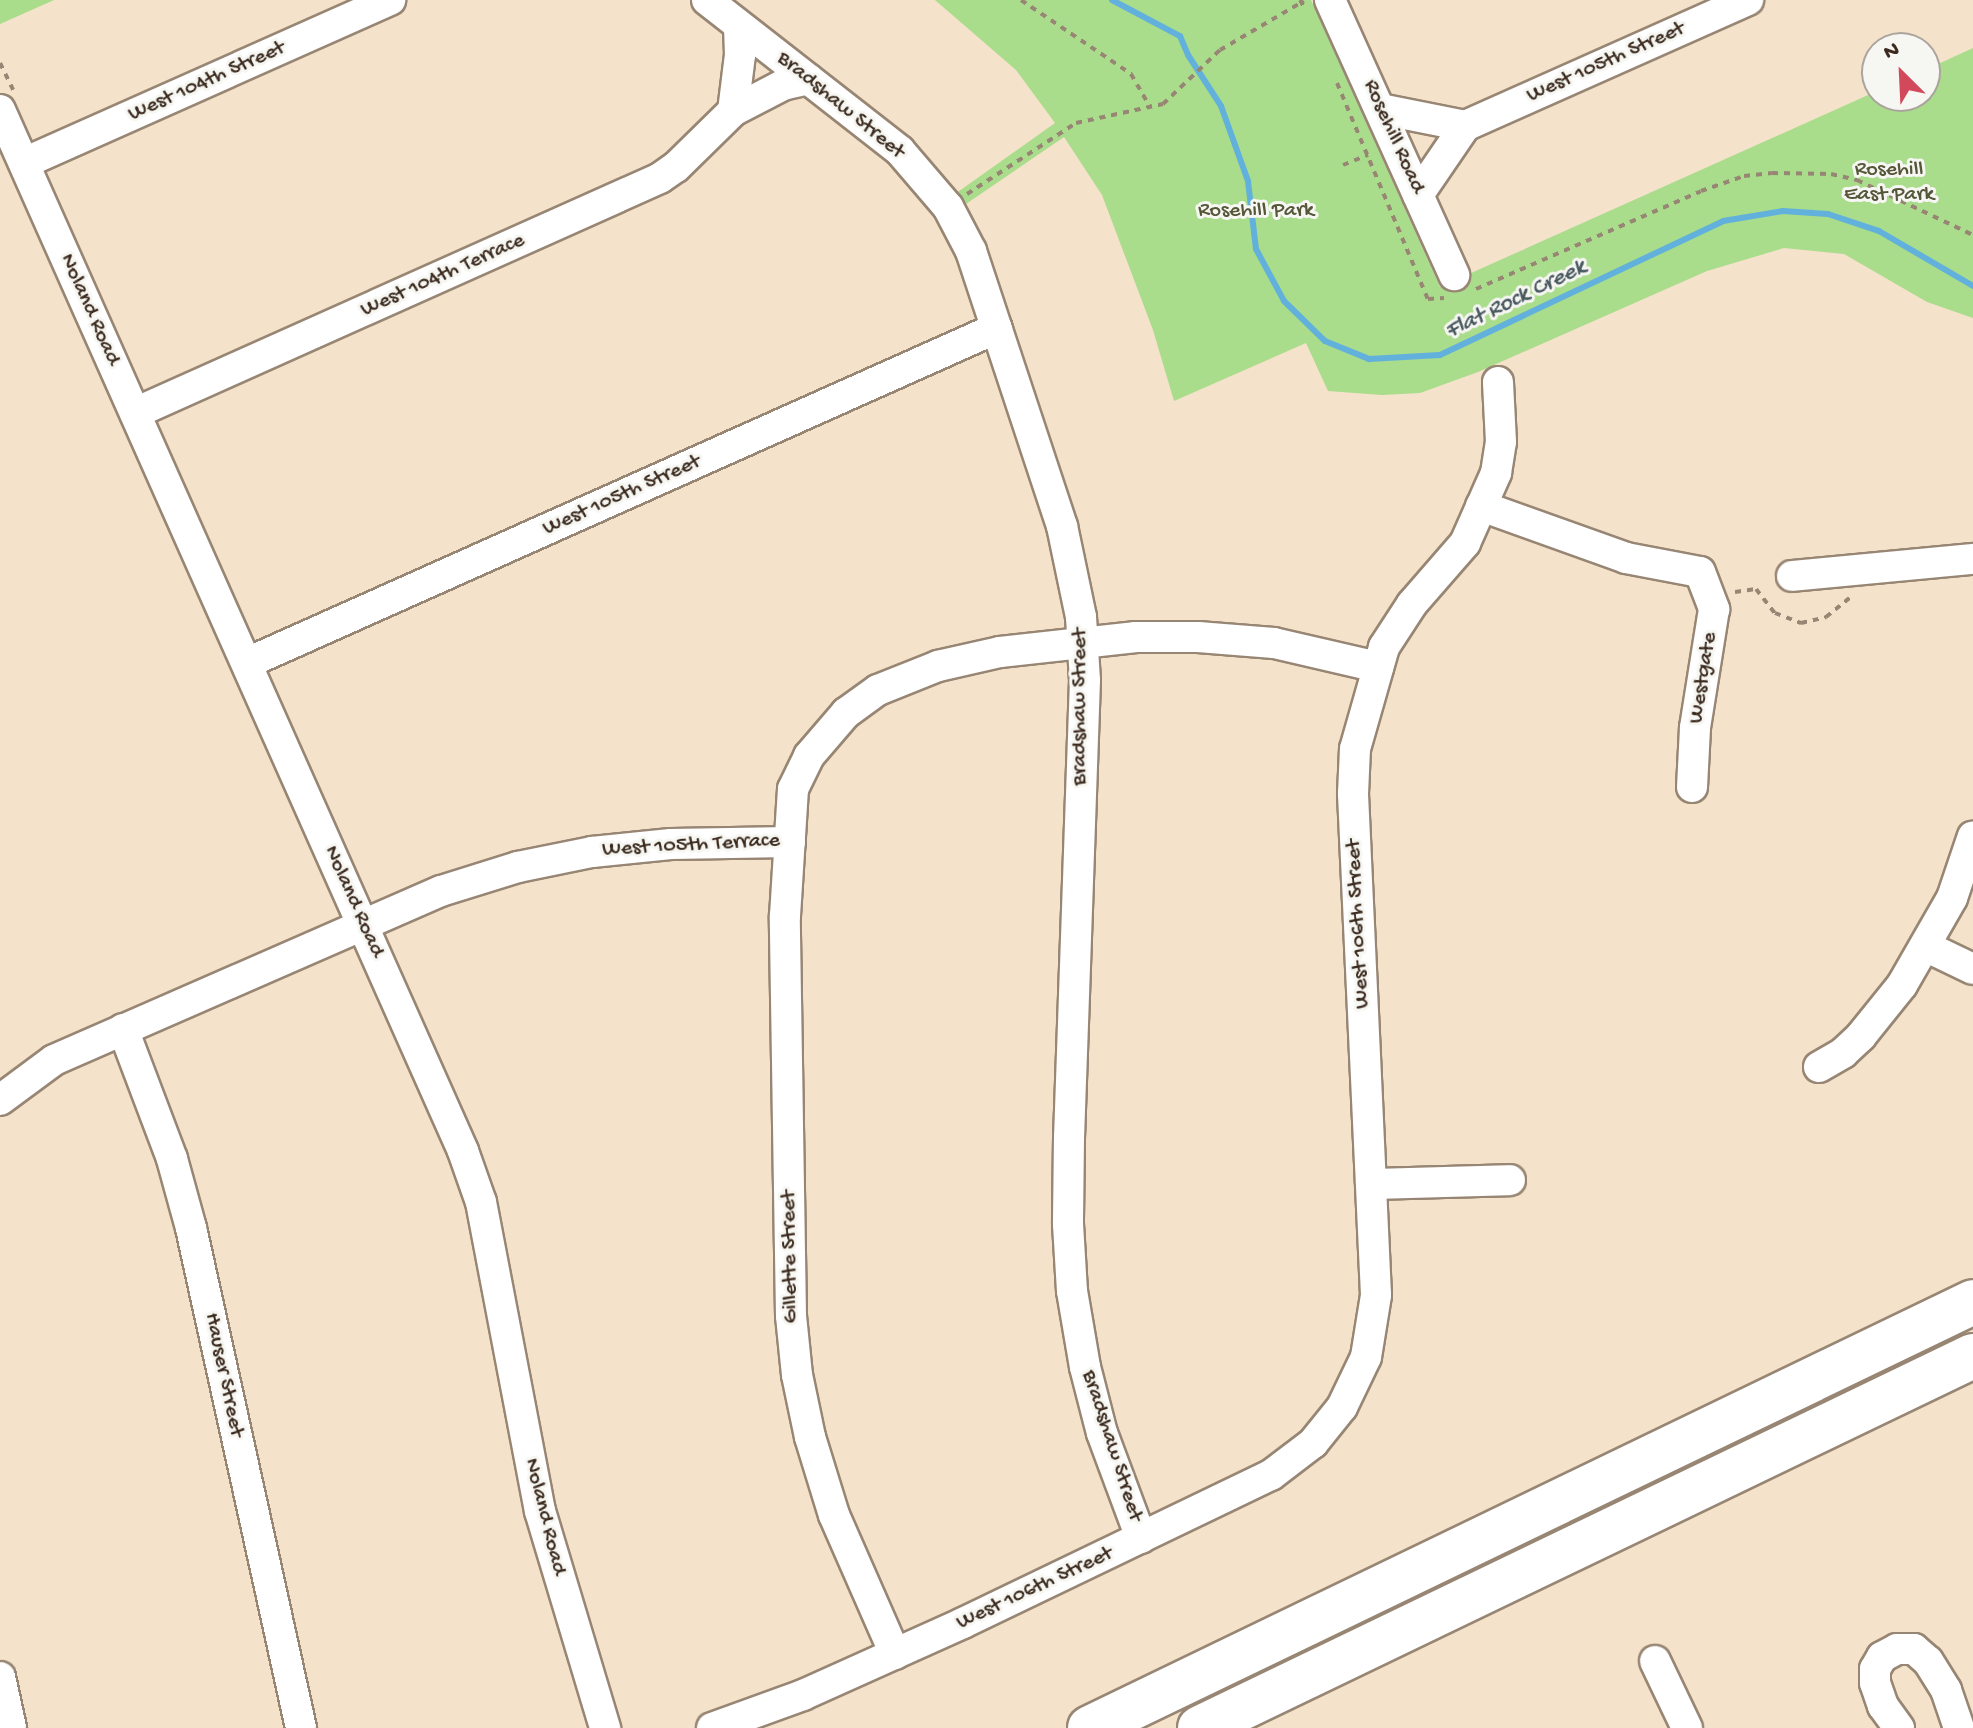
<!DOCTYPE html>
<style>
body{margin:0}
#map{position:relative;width:1973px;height:1728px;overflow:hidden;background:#f4e2ca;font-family:"Gochi Hand",sans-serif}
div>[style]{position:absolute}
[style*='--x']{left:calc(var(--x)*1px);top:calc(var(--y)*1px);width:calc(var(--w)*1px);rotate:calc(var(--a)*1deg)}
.green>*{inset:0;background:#a9dc8b}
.stream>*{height:6px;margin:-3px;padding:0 3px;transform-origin:3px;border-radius:3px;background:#62b1dc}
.path>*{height:4px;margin-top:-2px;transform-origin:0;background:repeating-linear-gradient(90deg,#988674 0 6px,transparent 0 12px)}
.roads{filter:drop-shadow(2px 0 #988674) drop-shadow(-2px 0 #988674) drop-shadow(0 2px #988674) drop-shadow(0 -2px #988674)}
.minor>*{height:30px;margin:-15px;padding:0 15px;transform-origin:15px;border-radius:15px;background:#fff}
.highway>*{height:44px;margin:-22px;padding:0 22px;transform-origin:22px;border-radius:22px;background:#fff}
span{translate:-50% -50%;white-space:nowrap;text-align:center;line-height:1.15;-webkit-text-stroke:6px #f6f6f2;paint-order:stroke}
.street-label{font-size:22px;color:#3b2a1e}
.park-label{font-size:22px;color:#565639}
.water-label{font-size:24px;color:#495960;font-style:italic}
.north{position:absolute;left:1861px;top:32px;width:80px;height:80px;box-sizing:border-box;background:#f6f6f2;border:2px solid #aba49d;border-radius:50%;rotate:336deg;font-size:22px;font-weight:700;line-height:32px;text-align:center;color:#3b2a1e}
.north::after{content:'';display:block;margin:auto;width:28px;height:36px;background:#d1495b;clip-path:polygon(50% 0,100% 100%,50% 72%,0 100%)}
</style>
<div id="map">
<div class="green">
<div style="clip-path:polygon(0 0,54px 0,0 24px)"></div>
<div style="clip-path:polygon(935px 0,1311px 0,1440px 287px,1877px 91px,1877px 96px,1925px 96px,1925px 70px,1973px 48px,1973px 318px,1927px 302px,1844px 254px,1784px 248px,1707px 271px,1478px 372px,1420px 393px,1382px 395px,1328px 391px,1306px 343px,1174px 401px,1153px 330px,1102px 195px,1064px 137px,963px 206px,955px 194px,1055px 123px,1016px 70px)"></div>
</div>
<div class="stream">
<div style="--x:1112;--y:0;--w:77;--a:27.9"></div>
<div style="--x:1180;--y:36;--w:21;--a:67"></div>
<div style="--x:1188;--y:55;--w:61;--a:57.1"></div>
<div style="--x:1221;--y:106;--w:80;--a:70.2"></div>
<div style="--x:1248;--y:181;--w:68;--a:83.3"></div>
<div style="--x:1256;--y:249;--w:59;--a:61.7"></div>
<div style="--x:1284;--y:301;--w:57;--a:44.3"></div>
<div style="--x:1325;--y:341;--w:48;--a:22.2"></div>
<div style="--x:1369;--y:359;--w:71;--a:-3.2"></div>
<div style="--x:1440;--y:355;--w:313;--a:-25.3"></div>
<div style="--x:1723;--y:221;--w:61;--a:-9.5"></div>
<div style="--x:1783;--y:211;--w:45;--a:3.8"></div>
<div style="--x:1828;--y:214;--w:54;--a:18.4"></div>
<div style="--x:1879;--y:231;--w:109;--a:30.3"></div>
</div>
<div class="path">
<div style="--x:1021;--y:0;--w:133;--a:33.9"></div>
<div style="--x:1131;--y:74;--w:39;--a:60"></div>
<div style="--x:1300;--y:0;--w:10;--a:61"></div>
<div style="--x:0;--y:63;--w:30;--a:64"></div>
<div style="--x:1337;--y:83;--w:234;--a:67.2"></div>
<div style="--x:1428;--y:299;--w:16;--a:-4"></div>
<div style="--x:1343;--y:165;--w:27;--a:-22"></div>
<div style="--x:967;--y:194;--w:130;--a:-33.1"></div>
<div style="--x:1076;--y:123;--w:89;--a:-12.3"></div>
<div style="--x:1163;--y:104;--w:79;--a:-43.5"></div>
<div style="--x:1220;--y:50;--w:97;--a:-30.3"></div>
<div style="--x:1476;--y:289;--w:245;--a:-23.5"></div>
<div style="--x:1701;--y:191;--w:46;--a:-19.2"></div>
<div style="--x:1744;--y:176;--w:28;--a:-6"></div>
<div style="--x:1772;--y:173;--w:59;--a:1"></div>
<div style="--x:1831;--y:174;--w:27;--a:13"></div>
<div style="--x:1857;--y:180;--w:128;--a:25.4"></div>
<div style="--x:1735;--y:592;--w:21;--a:-8"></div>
<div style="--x:1756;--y:589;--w:31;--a:52"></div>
<div style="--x:1775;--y:613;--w:28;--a:21"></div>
<div style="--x:1801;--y:623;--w:26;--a:-13"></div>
<div style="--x:1826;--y:617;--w:32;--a:-39"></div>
</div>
<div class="roads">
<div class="minor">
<div style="--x:707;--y:0;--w:245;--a:38"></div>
<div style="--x:900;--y:151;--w:74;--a:49.4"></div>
<div style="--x:948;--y:207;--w:50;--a:62.4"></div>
<div style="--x:971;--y:251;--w:290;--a:71.7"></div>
<div style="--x:1062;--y:526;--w:93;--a:78.2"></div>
<div style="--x:1081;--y:617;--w:63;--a:86.4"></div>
<div style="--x:1085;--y:680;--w:458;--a:92"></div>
<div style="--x:1069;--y:1138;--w:86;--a:90.7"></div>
<div style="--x:1068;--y:1224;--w:67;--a:86.6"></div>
<div style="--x:1072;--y:1291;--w:77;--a:80.3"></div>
<div style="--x:1085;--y:1367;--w:68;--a:75.6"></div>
<div style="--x:1102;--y:1433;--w:112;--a:69.6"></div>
<div style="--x:1330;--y:0;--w:302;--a:65.7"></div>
<div style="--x:1380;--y:109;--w:87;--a:11.3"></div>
<div style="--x:0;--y:110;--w:1139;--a:66.02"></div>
<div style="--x:463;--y:1151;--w:54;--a:70.6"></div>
<div style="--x:481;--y:1202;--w:315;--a:79.2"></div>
<div style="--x:540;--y:1511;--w:227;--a:73.3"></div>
<div style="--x:733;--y:111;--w:56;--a:-82.9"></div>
<div style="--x:740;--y:55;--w:29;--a:-92"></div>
<div style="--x:24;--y:163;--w:401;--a:-24"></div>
<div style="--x:1418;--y:195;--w:83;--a:-55.7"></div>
<div style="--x:1465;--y:126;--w:310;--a:-24"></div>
<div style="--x:135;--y:413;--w:575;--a:-24.11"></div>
<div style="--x:660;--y:178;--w:19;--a:-35"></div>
<div style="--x:676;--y:167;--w:80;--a:-44.5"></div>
<div style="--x:733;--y:111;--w:56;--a:-27.5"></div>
<div style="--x:783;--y:85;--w:26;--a:-13"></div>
<div style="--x:1481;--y:506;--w:154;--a:19.7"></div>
<div style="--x:1626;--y:558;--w:75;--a:10.7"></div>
<div style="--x:1700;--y:572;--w:40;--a:69"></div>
<div style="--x:1714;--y:609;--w:121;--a:99.1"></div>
<div style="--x:1695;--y:728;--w:59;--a:92.9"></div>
<div style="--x:1792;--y:576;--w:182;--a:-5.4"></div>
<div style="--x:247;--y:663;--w:821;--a:-24.07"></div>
<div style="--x:1925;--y:946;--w:53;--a:25.6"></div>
<div style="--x:123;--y:1029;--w:139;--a:69.3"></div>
<div style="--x:172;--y:1159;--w:72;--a:74.6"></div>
<div style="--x:191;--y:1228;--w:512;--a:77.59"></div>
<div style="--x:1819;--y:1067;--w:28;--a:-30"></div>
<div style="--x:1843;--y:1053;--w:25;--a:-43"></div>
<div style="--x:1861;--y:1036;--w:65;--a:-51.2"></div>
<div style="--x:1902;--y:985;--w:100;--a:-60.1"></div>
<div style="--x:1952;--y:898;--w:65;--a:-71.3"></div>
<div style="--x:0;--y:1100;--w:67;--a:-36.5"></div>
<div style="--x:54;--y:1060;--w:422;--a:-23.6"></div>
<div style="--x:441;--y:891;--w:81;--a:-17.3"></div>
<div style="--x:518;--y:867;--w:76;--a:-11.5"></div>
<div style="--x:592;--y:852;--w:79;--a:-5.8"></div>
<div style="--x:671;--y:844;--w:119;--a:-1"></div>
<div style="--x:1371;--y:1184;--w:139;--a:-1.6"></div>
<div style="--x:895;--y:1654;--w:152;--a:-113.7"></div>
<div style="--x:834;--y:1515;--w:82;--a:-107.1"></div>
<div style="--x:810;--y:1437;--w:63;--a:-101.8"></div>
<div style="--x:797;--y:1375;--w:59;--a:-95.8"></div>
<div style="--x:791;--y:1316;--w:400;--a:-90.9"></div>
<div style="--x:785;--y:916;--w:127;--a:-86.4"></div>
<div style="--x:793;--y:789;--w:37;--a:-64"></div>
<div style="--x:809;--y:756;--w:57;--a:-49.3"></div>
<div style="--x:846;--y:713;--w:39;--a:-36"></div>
<div style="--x:878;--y:690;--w:65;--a:-21.8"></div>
<div style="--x:938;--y:666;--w:64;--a:-12.7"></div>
<div style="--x:1000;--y:652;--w:137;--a:-6.3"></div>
<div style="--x:1136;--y:637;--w:62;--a:0"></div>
<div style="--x:1198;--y:637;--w:76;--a:4.5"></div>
<div style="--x:1274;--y:643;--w:107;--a:13"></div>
<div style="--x:1655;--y:1661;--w:74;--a:64.5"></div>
<div style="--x:0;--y:1677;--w:52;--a:77.8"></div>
<div style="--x:712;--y:1728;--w:97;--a:-19.9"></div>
<div style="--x:803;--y:1695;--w:175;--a:-24.2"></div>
<div style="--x:963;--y:1623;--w:342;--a:-25.7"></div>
<div style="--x:1271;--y:1475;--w:53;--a:-37.3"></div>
<div style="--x:1313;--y:1443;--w:46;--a:-51.1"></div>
<div style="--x:1342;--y:1407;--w:55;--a:-64.4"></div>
<div style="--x:1366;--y:1357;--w:63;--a:-80.8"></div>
<div style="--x:1376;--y:1295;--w:502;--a:-92.63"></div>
<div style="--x:1353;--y:794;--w:45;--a:-87.5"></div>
<div style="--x:1355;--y:749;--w:106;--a:-74.1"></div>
<div style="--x:1384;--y:647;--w:51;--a:-56.9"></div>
<div style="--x:1412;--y:604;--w:81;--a:-49"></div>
<div style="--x:1465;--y:543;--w:77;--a:-66.1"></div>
<div style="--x:1496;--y:473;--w:31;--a:-81"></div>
<div style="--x:1501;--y:442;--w:60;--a:-92.9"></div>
<div style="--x:1899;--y:1728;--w:27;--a:-126"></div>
<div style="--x:1883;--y:1706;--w:24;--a:-109"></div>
<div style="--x:1875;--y:1683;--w:14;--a:-90"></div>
<div style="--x:1875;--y:1669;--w:14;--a:-60"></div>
<div style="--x:1882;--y:1657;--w:17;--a:-28"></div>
<div style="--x:1897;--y:1649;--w:17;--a:0"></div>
<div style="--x:1914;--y:1649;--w:18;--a:41"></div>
<div style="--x:1928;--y:1661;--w:34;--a:58"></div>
<div style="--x:1946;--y:1690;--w:40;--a:71.1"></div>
</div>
<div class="highway">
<div style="--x:1090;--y:1728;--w:980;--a:-25.75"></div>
<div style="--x:1200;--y:1728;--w:858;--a:-25.7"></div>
</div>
</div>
<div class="street-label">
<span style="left:1606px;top:63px;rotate:-24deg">West 105th Street</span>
<span style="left:207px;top:82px;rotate:-24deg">West 104th Street</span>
<span style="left:840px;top:106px;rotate:39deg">Bradshaw Street</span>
<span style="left:1393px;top:137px;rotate:66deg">Rosehill Road</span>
<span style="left:443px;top:276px;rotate:-24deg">West 104th Terrace</span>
<span style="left:89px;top:310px;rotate:66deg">Noland Road</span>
<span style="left:622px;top:496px;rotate:-24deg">West 105th Street</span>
<span style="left:1704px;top:678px;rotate:-81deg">Westgate</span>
<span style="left:1081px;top:707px;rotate:-90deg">Bradshaw Street</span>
<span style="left:691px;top:846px;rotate:-3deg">West 105th Terrace</span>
<span style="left:353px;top:902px;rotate:66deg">Noland Road</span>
<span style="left:1359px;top:924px;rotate:-93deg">West 106th Street</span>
<span style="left:791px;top:1257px;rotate:-91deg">Gillette Street</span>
<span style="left:223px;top:1375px;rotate:78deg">Hauser Street</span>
<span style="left:1111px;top:1446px;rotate:72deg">Bradshaw Street</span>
<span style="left:544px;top:1517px;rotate:76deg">Noland Road</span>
<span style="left:1035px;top:1589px;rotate:-25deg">West 106th Street</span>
</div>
<div class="park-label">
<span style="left:1889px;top:183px">Rosehill<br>East Park</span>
<span style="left:1256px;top:212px">Rosehill Park</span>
</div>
<div class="water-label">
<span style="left:1516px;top:300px;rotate:-26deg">Flat Rock Creek</span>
</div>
<div class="north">N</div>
</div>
